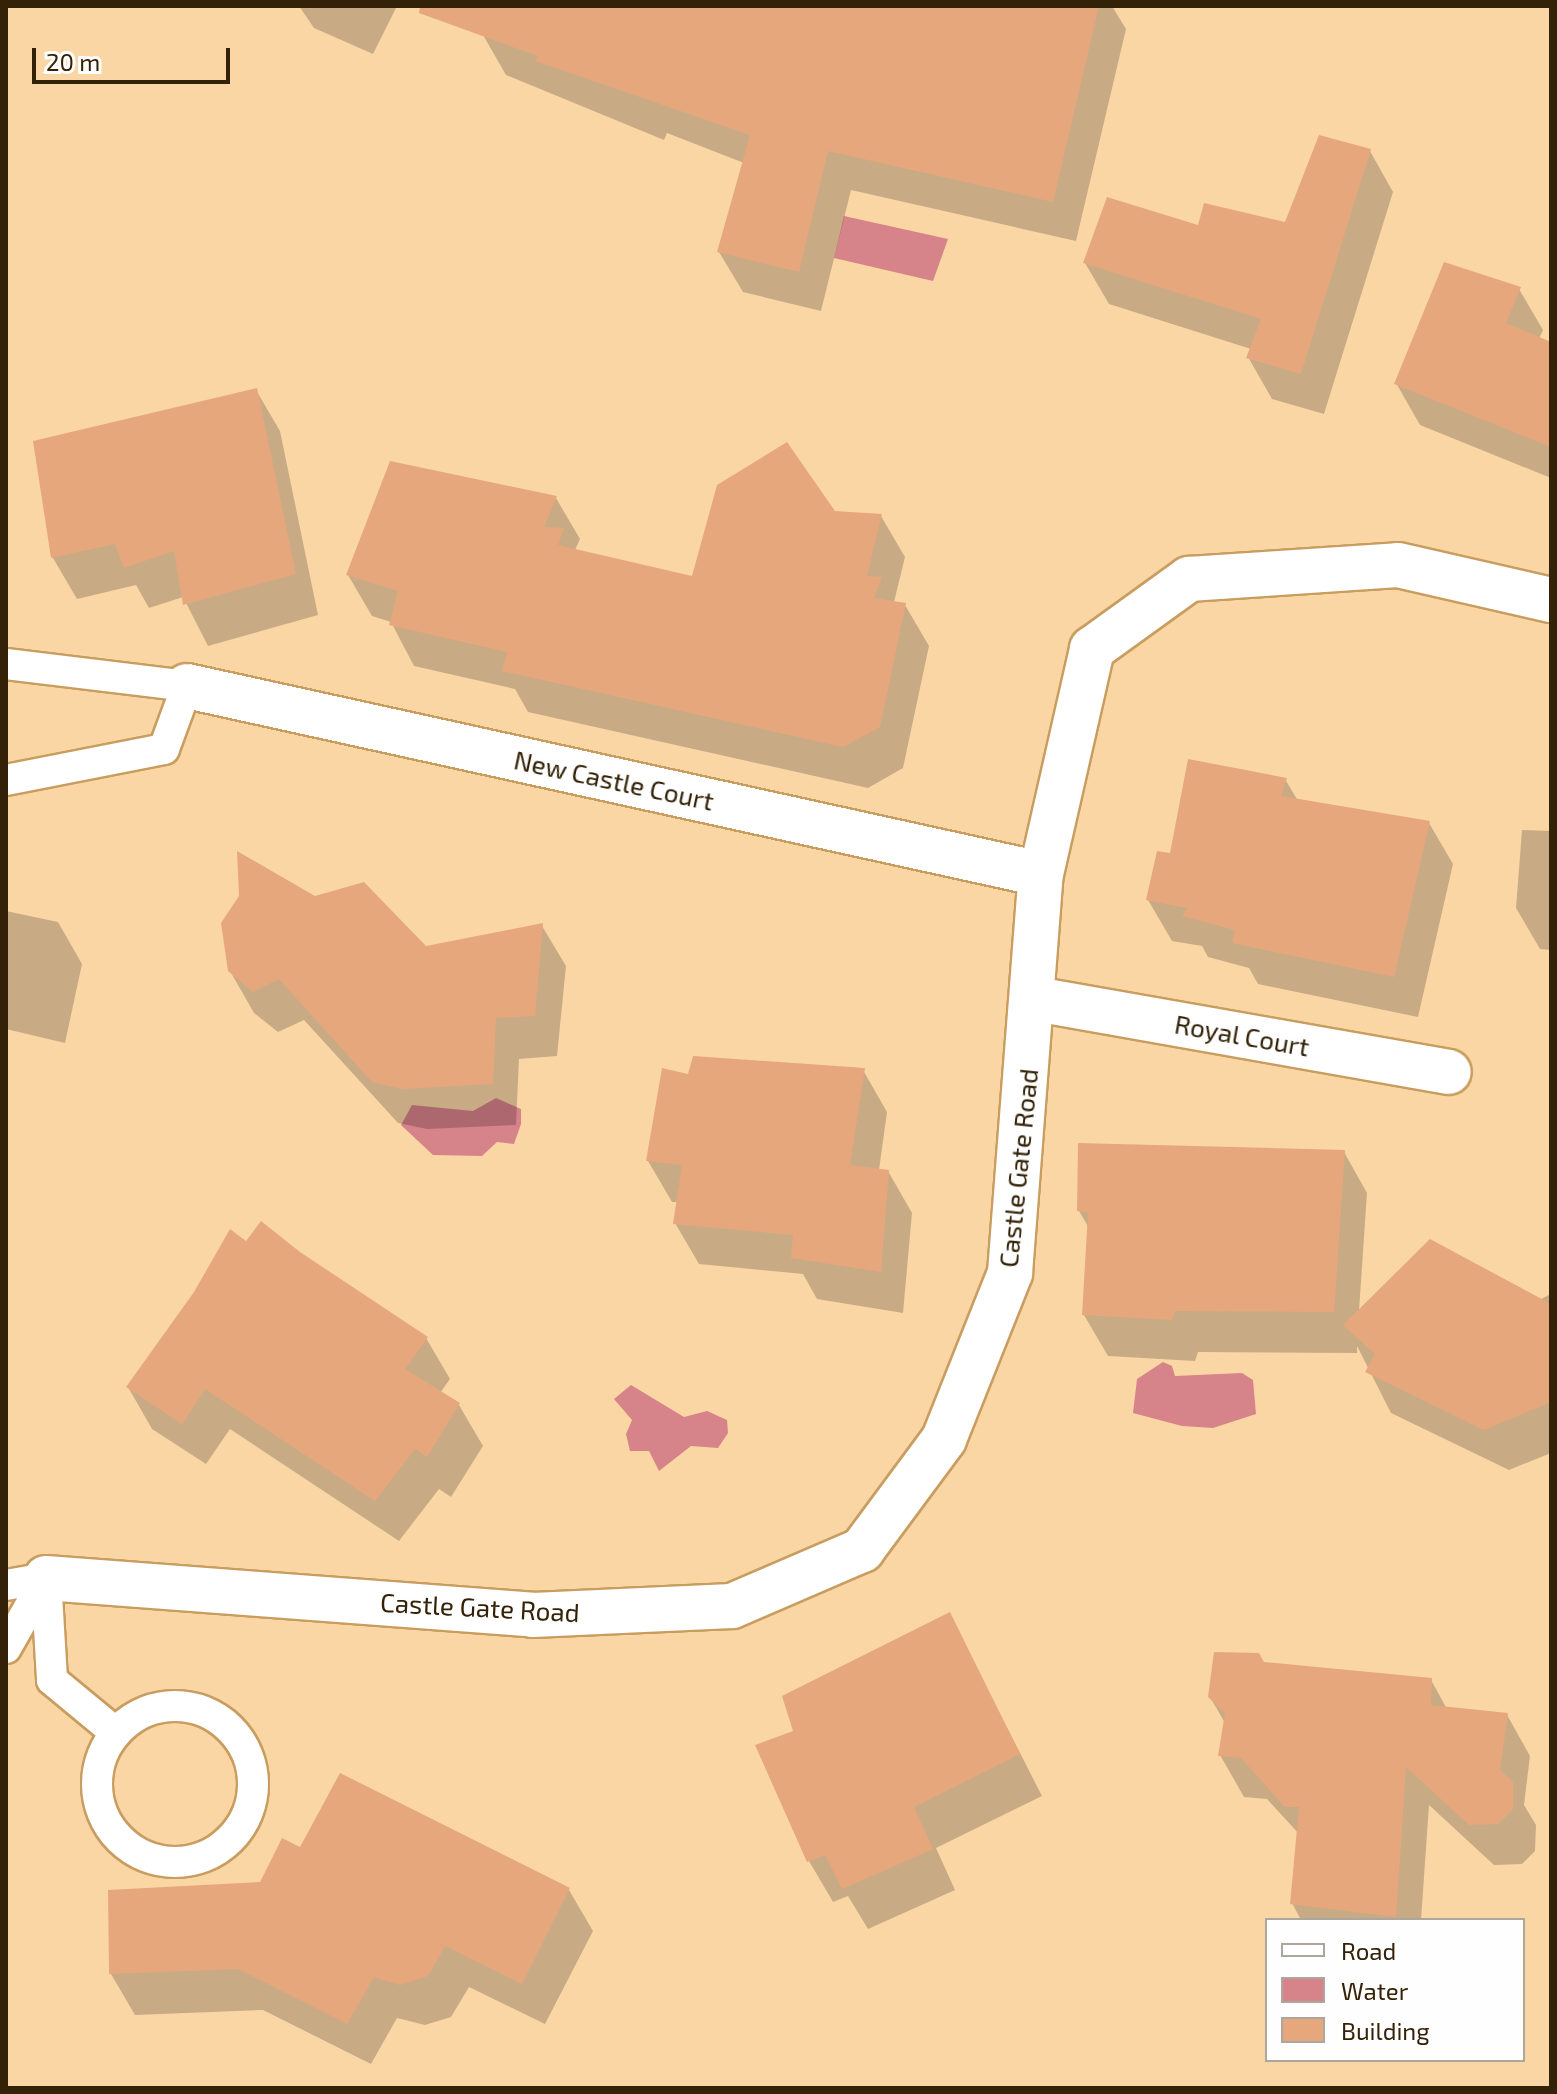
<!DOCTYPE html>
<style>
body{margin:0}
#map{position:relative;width:1557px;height:2094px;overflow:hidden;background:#fbd6a5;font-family:"Exo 2",sans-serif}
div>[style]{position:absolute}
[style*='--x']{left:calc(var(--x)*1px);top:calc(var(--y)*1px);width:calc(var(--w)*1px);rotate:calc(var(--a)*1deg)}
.water>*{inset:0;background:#d7838a}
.shadow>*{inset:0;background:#0003}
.building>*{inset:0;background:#e7a77c}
.roads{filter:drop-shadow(2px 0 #c89d5f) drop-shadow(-2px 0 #c89d5f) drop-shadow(0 2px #c89d5f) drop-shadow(0 -2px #c89d5f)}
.lane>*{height:30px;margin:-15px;padding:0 15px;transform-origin:15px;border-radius:15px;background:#fff}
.lane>.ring{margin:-15px;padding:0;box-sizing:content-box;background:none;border:30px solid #fff;border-radius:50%}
.street>*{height:44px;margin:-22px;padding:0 22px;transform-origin:22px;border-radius:22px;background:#fff}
span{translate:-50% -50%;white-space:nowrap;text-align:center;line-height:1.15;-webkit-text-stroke:6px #fefefe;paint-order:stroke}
.street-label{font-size:26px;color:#332208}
.frame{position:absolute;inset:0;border:8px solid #332208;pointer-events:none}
.legend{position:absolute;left:1265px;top:1918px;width:260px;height:144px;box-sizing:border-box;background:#fefefe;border:2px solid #ada69c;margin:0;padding:10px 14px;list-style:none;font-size:24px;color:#332208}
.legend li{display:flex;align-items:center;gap:16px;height:40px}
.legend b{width:40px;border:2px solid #ada69c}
.scale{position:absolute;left:32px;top:48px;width:198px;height:36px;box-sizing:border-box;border:4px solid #332208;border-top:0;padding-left:10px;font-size:24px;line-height:28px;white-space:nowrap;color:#332208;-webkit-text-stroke:6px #fefefe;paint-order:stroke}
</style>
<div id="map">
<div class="water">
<div style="clip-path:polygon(844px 216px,948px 239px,933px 281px,834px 258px)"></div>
<div style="clip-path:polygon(496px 1098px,521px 1109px,521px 1124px,514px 1144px,497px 1142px,482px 1156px,433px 1155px,401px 1125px,412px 1105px,473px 1111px)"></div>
<div style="clip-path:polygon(1163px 1362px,1172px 1366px,1175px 1376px,1242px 1373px,1253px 1380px,1256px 1414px,1213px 1428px,1182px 1426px,1133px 1413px,1137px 1379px)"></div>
<div style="clip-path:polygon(631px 1385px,684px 1417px,707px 1411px,727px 1420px,728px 1433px,718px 1448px,691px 1446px,659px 1471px,649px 1451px,630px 1451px,626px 1434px,632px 1420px,614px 1399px)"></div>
</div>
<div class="shadow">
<div style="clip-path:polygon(299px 6px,397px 6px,373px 54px,314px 28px)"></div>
<div style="clip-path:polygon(495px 6px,1112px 6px,1126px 29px,1076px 241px,851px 190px,821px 311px,743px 292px,719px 252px,744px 163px,667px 133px,664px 140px,506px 75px,483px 35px)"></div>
<div style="clip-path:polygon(1370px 151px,1393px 192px,1324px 414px,1272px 399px,1248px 357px,1251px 349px,1109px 304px,1085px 263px,1199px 228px,1286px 224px)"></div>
<div style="clip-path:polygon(1519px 289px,1543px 330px,1539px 339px,1551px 344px,1551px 478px,1420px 425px,1396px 383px)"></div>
<div style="clip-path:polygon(256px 390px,280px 431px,318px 615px,208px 646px,183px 597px,149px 608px,136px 585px,77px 599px,53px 558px,35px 442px)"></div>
<div style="clip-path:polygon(556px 498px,580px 539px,575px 550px,694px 578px,834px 513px,881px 516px,905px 557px,894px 602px,905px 605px,929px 646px,903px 768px,868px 788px,528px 712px,515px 689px,414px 666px,391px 622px,372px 616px,348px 575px)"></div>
<div style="clip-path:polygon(1285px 779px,1298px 801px,1429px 823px,1453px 864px,1418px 1017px,1258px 984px,1249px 968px,1208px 957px,1202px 946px,1172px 941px,1148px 900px,1172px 855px)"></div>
<div style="clip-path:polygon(1522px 830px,1551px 831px,1551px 950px,1540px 949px,1516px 908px)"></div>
<div style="clip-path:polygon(314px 898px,426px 949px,542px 926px,566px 966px,557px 1056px,519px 1059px,516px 1125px,427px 1129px,398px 1123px,304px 1020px,278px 1032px,254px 1013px,230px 971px)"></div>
<div style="clip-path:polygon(6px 911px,58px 922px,82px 964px,65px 1043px,6px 1029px)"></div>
<div style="clip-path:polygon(863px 1070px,887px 1112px,879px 1170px,888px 1171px,912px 1213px,903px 1313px,817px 1299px,803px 1274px,699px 1264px,675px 1223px,678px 1202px,672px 1202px,648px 1161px,690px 1076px)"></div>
<div style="clip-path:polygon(1344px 1152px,1367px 1193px,1359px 1311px,1539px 1300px,1551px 1294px,1551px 1453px,1509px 1470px,1391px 1413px,1357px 1346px,1357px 1353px,1198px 1352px,1195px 1361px,1108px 1356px,1084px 1315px,1089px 1228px,1079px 1211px)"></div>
<div style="clip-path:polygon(246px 1244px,299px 1254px,426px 1338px,450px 1379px,440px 1393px,459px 1405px,483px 1446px,451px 1497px,439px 1489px,399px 1541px,230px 1429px,206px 1464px,152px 1429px,128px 1387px)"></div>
<div style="clip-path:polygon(949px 1614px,1042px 1796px,936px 1848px,955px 1890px,868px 1929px,848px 1896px,833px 1902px,809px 1861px,795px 1732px)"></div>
<div style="clip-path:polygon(1263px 1664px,1431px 1680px,1447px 1709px,1507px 1715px,1530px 1756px,1524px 1805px,1536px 1825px,1535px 1851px,1522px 1864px,1494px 1865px,1429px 1805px,1421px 1920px,1301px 1920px,1292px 1903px,1299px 1834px,1267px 1799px,1244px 1797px,1220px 1755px,1225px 1723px,1210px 1697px)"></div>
<div style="clip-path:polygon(301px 1849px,569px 1890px,593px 1931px,545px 2024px,469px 1987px,451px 2017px,425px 2025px,397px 2018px,371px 2064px,263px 2010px,135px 2015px,111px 1974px,110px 1892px,261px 1884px)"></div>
</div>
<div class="building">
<div style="clip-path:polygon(420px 6px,1099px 6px,1053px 202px,828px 151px,799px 272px,717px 252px,750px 135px,535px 61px,538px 56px,419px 13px)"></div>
<div style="clip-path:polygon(1319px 135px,1371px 149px,1301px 374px,1246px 358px,1261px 319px,1083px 263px,1107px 197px,1198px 225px,1204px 203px,1285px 222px)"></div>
<div style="clip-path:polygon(1444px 262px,1521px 287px,1506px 323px,1551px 342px,1551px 447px,1394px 384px)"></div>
<div style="clip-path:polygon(257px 388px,296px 574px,183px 605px,174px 551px,124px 568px,115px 544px,51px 558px,33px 441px)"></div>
<div style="clip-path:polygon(787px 442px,835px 511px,882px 514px,867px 576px,882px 577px,874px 598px,906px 603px,880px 727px,843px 747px,502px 671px,507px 652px,389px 625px,398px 591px,346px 575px,390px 461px,557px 496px,544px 527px,564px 528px,558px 545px,692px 576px,717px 485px)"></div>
<div style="clip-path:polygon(1188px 759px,1287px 778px,1281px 796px,1430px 821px,1394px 977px,1232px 943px,1235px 930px,1182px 916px,1187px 908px,1146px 900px,1157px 851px,1170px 853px)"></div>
<div style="clip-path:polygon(237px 851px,315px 896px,364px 882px,426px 946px,543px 923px,535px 1016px,496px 1018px,493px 1084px,402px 1089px,372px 1082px,279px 979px,253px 992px,228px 971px,221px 923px,239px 896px)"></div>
<div style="clip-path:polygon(693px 1056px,865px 1068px,850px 1165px,889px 1170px,881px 1272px,791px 1258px,793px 1235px,673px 1224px,682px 1165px,646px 1161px,662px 1068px,688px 1074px)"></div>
<div style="clip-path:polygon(1078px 1143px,1345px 1150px,1334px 1312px,1175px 1311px,1172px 1320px,1082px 1315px,1088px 1213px,1077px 1211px)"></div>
<div style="clip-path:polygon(261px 1221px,300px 1252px,428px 1337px,405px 1369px,460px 1403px,427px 1457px,415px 1449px,375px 1501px,205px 1389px,182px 1424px,126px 1387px,194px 1292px,230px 1229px,246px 1241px)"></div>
<div style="clip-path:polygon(1430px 1239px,1551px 1304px,1551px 1402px,1484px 1430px,1365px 1372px,1375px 1354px,1343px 1325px)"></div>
<div style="clip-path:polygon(950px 1612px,1020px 1754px,914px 1807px,933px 1849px,842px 1889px,825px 1855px,807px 1862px,755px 1745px,793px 1731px,782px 1696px)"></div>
<div style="clip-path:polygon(1214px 1652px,1259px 1653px,1264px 1662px,1432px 1678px,1431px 1705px,1508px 1713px,1500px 1770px,1513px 1782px,1513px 1809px,1498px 1824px,1469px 1825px,1406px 1767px,1396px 1917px,1290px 1904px,1299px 1807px,1285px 1807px,1241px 1758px,1218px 1756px,1225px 1713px,1208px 1697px)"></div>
<div style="clip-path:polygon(340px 1773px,570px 1888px,522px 1984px,445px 1946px,428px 1976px,400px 1985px,374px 1977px,347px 2024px,238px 1969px,109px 1974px,108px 1890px,260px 1882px,282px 1838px,300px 1847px)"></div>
</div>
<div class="roads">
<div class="lane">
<div style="--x:6;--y:664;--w:182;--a:6.9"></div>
<div style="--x:187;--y:686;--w:67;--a:110.1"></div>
<div style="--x:164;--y:749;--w:161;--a:168.9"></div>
<div style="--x:46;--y:1578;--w:102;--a:86.6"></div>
<div style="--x:52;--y:1680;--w:83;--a:39.6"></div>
<div style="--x:6;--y:1585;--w:41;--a:-9.9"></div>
<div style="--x:6;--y:1648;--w:81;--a:-60.3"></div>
<div class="ring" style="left:97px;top:1706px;width:126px;height:126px"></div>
</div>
<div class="street">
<div style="--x:187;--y:686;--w:874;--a:12.42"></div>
<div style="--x:1035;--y:999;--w:420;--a:10"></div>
<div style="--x:46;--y:1578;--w:488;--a:4.3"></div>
<div style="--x:533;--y:1615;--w:199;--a:-2.6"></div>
<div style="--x:732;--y:1606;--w:142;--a:-23.3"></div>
<div style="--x:862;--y:1550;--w:138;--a:-53.5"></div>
<div style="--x:944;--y:1439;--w:179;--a:-68.3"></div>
<div style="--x:1010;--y:1273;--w:400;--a:-85.6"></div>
<div style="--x:1041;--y:874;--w:231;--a:-77.2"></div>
<div style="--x:1092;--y:649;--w:120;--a:-35.8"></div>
<div style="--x:1189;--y:579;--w:209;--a:-3.8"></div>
<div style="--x:1398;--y:565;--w:157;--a:12.9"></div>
</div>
</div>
<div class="street-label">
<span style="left:614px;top:780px;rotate:12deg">New Castle Court</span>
<span style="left:1242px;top:1035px;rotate:10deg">Royal Court</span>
<span style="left:1018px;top:1168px;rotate:-84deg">Castle Gate Road</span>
<span style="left:480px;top:1607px;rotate:3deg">Castle Gate Road</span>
</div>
<div class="frame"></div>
<ul class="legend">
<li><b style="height:10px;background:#fff"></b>Road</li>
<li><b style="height:22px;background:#d7838a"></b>Water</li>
<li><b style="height:22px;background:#e7a77c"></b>Building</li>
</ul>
<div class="scale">20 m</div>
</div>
